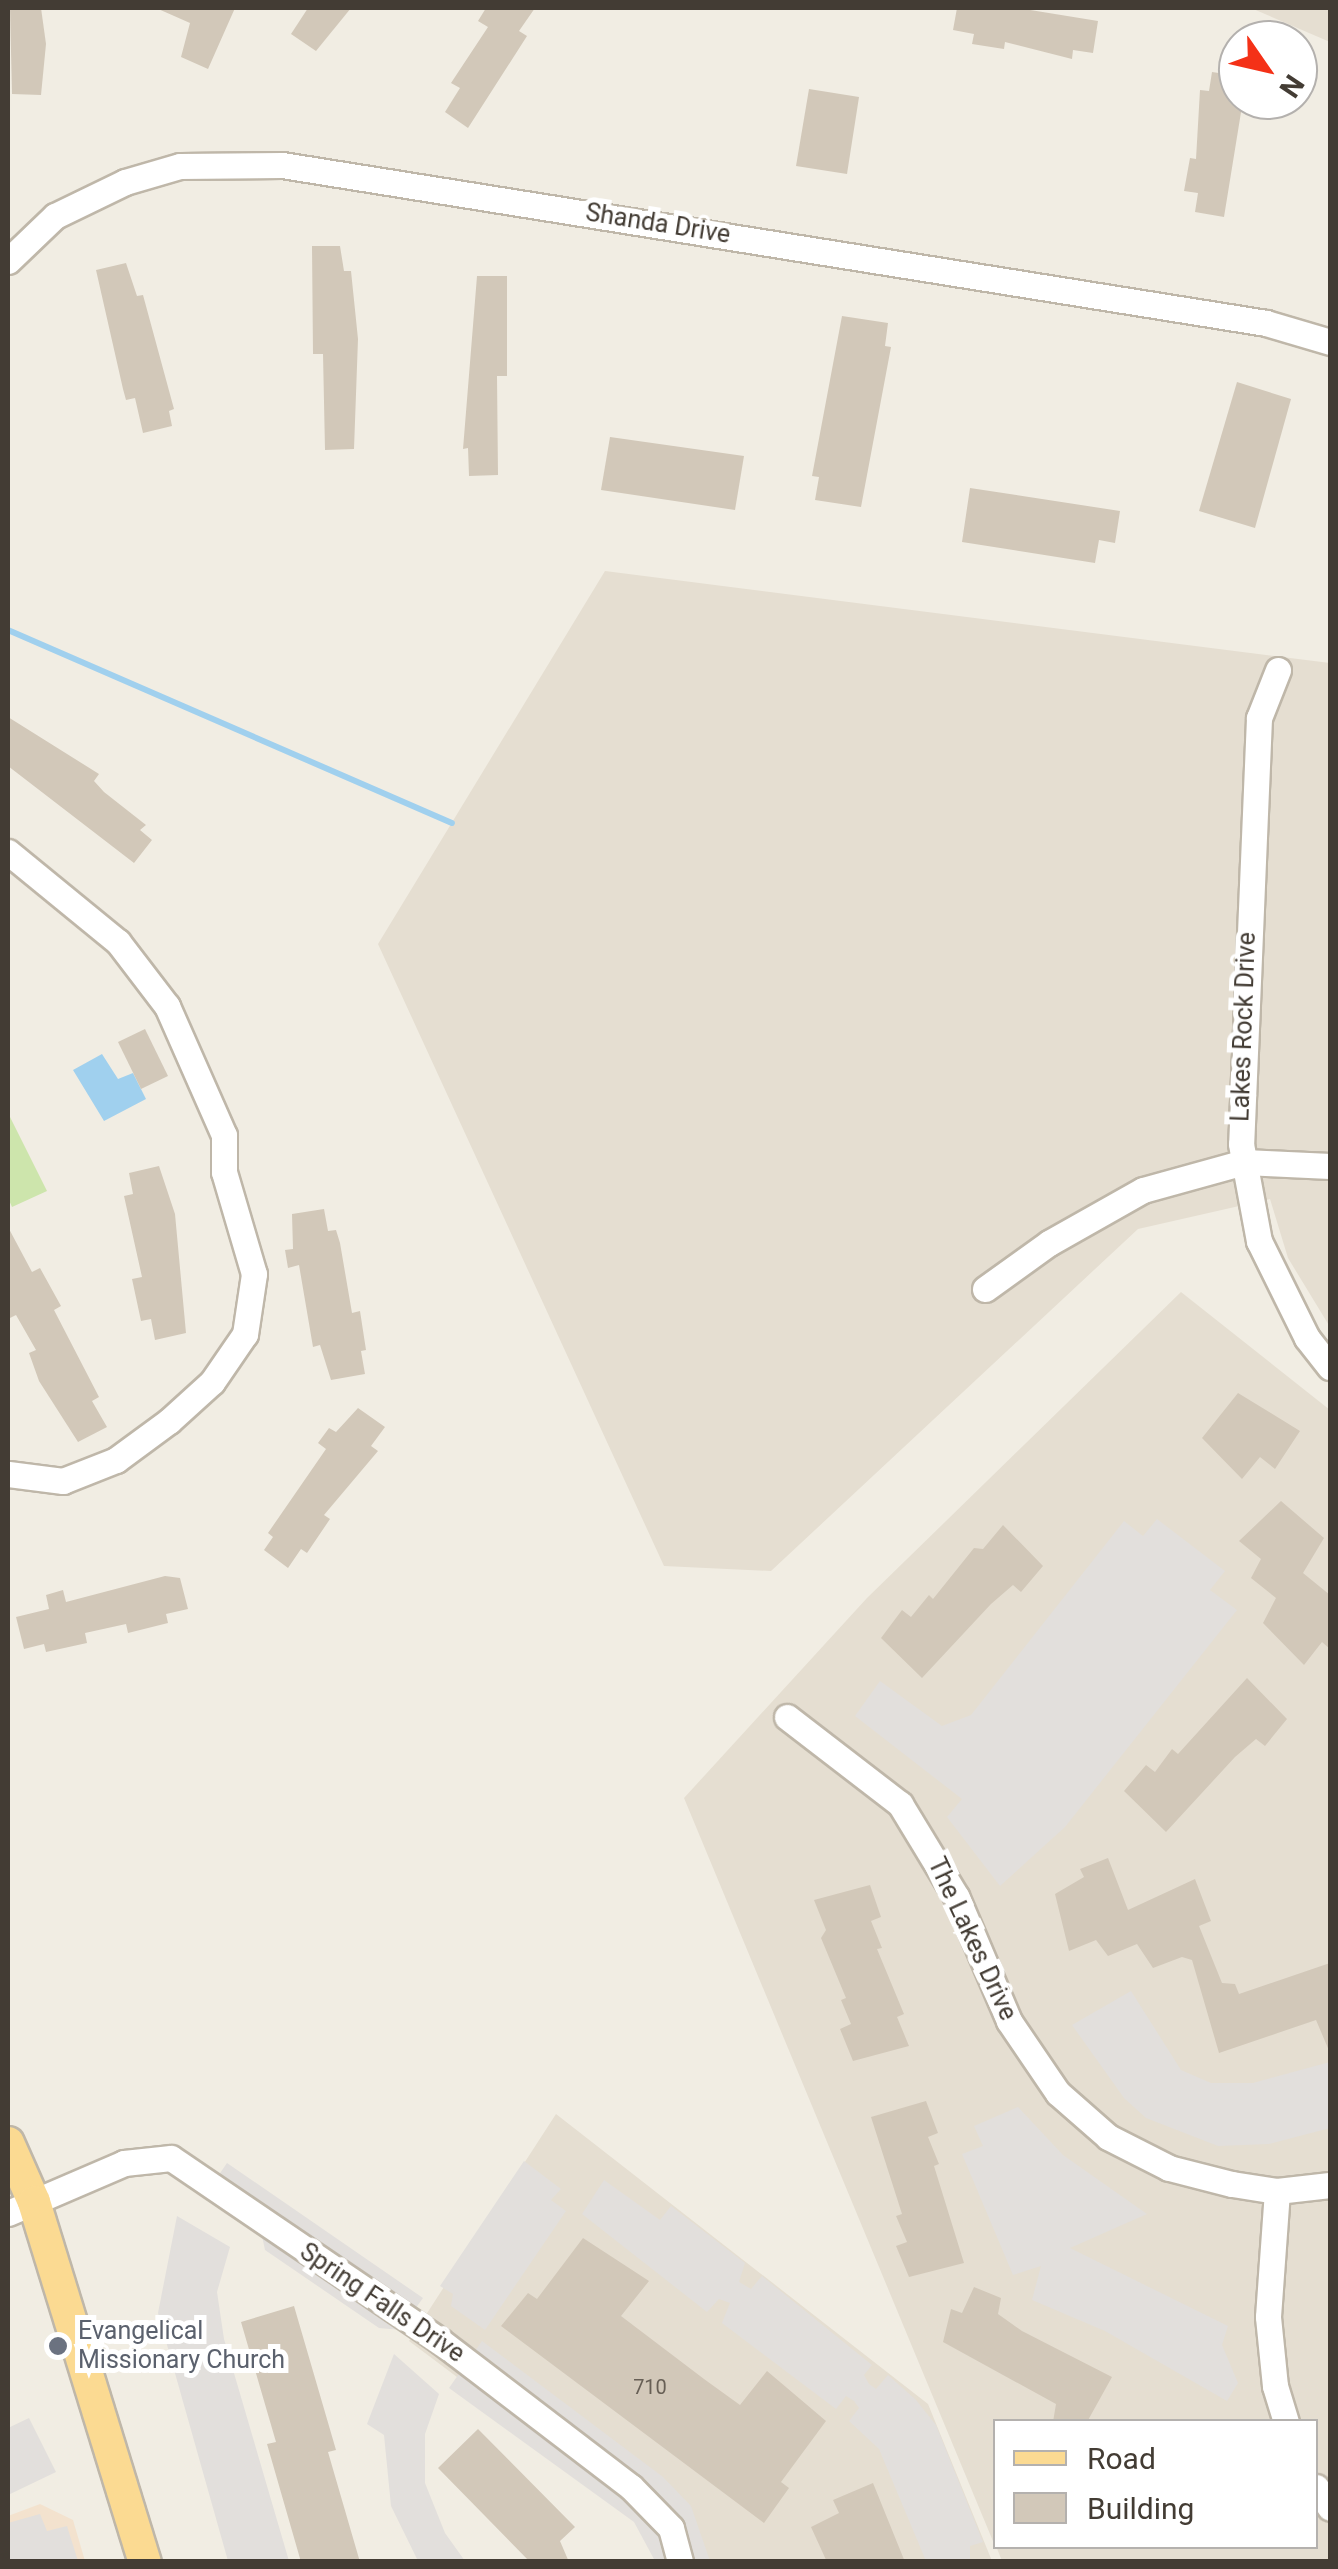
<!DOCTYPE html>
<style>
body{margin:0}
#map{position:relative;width:1338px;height:2569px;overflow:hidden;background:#f1ede3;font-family:Roboto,sans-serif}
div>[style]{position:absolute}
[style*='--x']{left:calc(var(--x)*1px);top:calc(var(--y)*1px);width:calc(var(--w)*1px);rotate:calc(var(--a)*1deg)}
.residential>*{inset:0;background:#e5ded1}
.commercial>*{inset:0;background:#f3e2ce}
.green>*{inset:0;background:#cde5ac}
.parking>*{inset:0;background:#e2dfdc}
.water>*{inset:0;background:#a0d0ee}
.stream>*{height:6px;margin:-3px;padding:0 3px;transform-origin:3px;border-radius:3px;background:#a0d0ee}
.building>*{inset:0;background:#d2c8b9}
.roads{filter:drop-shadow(2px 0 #bfb7a9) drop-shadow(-2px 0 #bfb7a9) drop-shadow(0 2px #bfb7a9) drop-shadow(0 -2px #bfb7a9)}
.minor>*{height:25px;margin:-12.5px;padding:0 12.5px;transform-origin:12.5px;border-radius:12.5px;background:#fff}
.major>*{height:32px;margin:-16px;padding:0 16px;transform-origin:16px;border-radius:16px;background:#fbda92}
.dots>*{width:28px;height:28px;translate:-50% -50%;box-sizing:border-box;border:5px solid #fff;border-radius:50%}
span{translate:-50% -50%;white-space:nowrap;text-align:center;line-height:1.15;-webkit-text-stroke:10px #fff;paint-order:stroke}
.number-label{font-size:20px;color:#675f55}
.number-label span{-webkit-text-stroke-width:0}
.street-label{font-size:25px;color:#433c34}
.worship-label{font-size:25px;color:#5b616d}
.left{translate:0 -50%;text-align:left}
.frame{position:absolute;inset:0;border:10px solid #433c34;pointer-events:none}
.legend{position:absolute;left:993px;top:2419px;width:325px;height:130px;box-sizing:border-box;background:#fff;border:2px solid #b4b1ae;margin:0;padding:12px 18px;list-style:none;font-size:30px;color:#433c34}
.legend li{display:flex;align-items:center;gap:20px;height:50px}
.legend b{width:50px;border:2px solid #b4b1ae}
.north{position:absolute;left:1218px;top:20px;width:100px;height:100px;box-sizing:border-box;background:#fff;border:2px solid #b4b1ae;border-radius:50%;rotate:124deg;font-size:28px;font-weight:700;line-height:40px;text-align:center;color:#433c34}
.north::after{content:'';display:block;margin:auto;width:35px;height:45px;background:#f43117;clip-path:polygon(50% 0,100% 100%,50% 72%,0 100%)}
</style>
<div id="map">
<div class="residential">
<div style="clip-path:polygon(1251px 8px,1330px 8px,1330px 42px)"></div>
<div style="clip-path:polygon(605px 571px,1330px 663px,1330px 1327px,1288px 1258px,1270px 1199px,1138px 1229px,771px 1571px,664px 1566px,378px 944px)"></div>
<div style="clip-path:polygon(1181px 1292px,1330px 1410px,1330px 2561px,1002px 2561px,996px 2546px,1316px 2546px,1316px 2422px,996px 2422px,995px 2546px,684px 1798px,867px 1598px)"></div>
<div style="clip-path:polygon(556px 2114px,928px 2404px,992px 2561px,659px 2561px,632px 2508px,409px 2341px)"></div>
</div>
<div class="commercial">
<div style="clip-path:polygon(40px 2504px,73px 2520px,85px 2561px,8px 2562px,8px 2516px)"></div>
</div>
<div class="green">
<div style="clip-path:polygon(10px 1117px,47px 1191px,12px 1207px,8px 1198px)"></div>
</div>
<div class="parking">
<div style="clip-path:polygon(1157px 1519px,1225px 1571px,1210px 1590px,1237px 1610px,1065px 1827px,1000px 1886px,947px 1817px,962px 1799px,855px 1716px,880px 1681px,942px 1726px,971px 1715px,1124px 1521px,1143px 1536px)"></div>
<div style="clip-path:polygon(1131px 1991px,1181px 2070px,1211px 2083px,1253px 2083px,1330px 2062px,1330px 2128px,1269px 2144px,1218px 2146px,1146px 2118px,1124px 2098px,1072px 2025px)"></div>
<div style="clip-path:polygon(1018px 2107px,1063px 2155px,1147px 2214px,1070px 2248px,1228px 2326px,1222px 2345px,1238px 2383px,1227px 2401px,1105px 2331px,1032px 2300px,1041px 2266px,1013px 2275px,962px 2154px,983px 2146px,974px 2126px)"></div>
<div style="clip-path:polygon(524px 2161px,561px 2189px,551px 2200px,566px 2211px,485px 2330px,451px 2306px,453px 2294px,440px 2286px)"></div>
<div style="clip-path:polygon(227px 2163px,423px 2298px,400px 2330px,379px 2328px,265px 2250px,262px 2236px,203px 2198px)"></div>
<div style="clip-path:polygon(604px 2180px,660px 2220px,671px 2206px,745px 2263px,739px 2282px,751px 2289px,762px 2276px,872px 2365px,864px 2375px,869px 2384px,876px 2389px,888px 2375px,916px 2400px,936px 2425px,983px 2542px,970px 2546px,970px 2561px,926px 2561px,879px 2449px,849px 2421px,859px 2408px,854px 2401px,846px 2396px,836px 2409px,722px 2323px,730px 2303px,719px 2299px,707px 2312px,582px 2214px)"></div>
<div style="clip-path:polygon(177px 2216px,230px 2247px,217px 2292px,224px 2339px,289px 2561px,228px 2561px,158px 2313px)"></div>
<div style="clip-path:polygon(482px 2341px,663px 2477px,691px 2506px,710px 2561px,655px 2561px,634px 2522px,449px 2388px)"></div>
<div style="clip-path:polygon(394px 2354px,439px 2394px,425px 2434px,425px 2483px,445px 2533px,465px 2561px,418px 2561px,391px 2506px,384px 2435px,367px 2424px)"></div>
<div style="clip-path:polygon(29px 2418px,56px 2472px,8px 2495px,8px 2428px)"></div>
<div style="clip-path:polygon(40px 2514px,47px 2531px,67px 2526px,78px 2561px,8px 2561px,8px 2523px)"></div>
</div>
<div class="water">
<div style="clip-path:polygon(102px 1054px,118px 1079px,133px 1073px,146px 1099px,104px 1121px,73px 1070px)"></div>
</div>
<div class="stream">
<div style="--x:8;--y:630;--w:484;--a:23.5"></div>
</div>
<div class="building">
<div style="clip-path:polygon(10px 8px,41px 8px,46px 44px,41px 95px,12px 94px)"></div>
<div style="clip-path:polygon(156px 8px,235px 8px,208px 69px,181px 57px,190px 23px)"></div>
<div style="clip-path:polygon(308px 8px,351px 8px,316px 51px,291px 34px)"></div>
<div style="clip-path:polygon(486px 8px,535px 8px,519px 31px,527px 36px,468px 128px,445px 112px,460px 88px,451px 83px,488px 27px,478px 21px)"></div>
<div style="clip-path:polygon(957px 8px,1018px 8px,1098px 21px,1093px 53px,1073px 50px,1072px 59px,1005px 42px,1004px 49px,972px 44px,974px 34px,953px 30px)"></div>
<div style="clip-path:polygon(1212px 72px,1238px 76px,1243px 100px,1224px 217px,1195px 212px,1198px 193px,1184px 191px,1190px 158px,1196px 159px,1200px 90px,1209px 91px)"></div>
<div style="clip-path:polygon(809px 89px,859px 97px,847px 174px,796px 166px)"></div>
<div style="clip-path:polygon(312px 246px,340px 246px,344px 271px,351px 271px,358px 339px,354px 449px,325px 450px,323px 354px,313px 354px)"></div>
<div style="clip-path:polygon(126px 263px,137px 296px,143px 295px,174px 409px,169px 411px,172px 426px,143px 433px,135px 398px,126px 400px,123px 389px,96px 270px)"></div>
<div style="clip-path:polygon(477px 276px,507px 276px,507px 376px,497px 376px,498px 475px,469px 476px,468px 448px,463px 449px)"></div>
<div style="clip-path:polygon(842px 316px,888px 323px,885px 346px,891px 347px,861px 507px,815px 500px,819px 477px,812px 476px)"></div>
<div style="clip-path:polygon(1237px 382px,1291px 399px,1255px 528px,1199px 511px)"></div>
<div style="clip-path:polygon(610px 437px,744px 456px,735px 510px,601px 490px)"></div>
<div style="clip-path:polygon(970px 488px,1120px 511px,1115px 543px,1099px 540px,1095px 563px,962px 542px)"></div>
<div style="clip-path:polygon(8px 717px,99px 774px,94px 781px,104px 792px,146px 825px,140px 830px,152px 840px,134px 863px,8px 766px)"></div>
<div style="clip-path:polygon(145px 1029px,168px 1076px,141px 1089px,118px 1042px)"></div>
<div style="clip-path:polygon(159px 1166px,175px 1214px,186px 1333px,155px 1340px,151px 1319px,141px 1321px,132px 1279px,142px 1277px,124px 1196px,133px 1194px,129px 1173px)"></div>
<div style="clip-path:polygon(324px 1209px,328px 1231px,336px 1230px,340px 1243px,352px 1313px,360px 1311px,366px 1350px,361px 1351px,365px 1374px,331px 1380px,320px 1345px,313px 1347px,299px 1265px,288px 1268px,285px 1250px,293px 1249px,292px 1214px)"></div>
<div style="clip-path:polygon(8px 1227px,32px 1272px,40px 1268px,61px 1306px,54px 1310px,99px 1397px,92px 1401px,107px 1427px,78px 1442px,39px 1381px,29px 1353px,36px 1350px,16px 1315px,8px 1319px)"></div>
<div style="clip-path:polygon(1238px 1393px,1300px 1431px,1275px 1469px,1260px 1457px,1242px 1479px,1202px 1438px)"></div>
<div style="clip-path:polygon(358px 1408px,385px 1427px,371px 1446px,378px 1451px,324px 1515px,330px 1519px,307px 1553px,301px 1549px,288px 1568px,264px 1550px,273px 1537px,268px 1533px,326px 1449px,318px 1443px,329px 1428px,336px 1432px)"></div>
<div style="clip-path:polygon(1281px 1501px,1324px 1538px,1303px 1573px,1330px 1595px,1330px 1649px,1322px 1642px,1304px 1665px,1263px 1623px,1276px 1598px,1251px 1578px,1261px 1559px,1239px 1541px)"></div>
<div style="clip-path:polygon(1003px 1525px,1043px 1566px,1021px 1592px,1013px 1585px,991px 1604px,922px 1678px,881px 1638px,902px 1610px,911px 1617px,929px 1595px,933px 1599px,974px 1548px,983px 1549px)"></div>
<div style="clip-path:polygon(165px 1576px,180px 1578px,188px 1609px,166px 1614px,168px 1623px,128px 1633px,126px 1624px,85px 1633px,87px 1643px,46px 1652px,44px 1644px,24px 1649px,16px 1617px,49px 1609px,46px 1595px,63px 1590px,66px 1602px)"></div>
<div style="clip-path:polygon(1247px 1678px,1287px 1719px,1265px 1746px,1256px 1739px,1235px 1757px,1166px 1832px,1124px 1791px,1146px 1765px,1155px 1772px,1172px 1749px,1178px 1754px)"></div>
<div style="clip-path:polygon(1108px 1858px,1128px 1910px,1195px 1879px,1211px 1921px,1199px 1926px,1222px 1983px,1235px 1984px,1239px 1994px,1330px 1963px,1330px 2053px,1316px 2020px,1219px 2053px,1192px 1960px,1182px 1957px,1153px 1968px,1137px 1944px,1108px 1956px,1096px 1940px,1069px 1951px,1055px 1894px,1084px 1877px,1080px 1869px)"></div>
<div style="clip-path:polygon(870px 1885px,881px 1917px,871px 1921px,882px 1948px,877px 1949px,904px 2014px,897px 2017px,909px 2046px,853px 2061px,840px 2029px,851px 2024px,841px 2000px,846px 1998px,821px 1938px,826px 1930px,814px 1900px)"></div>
<div style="clip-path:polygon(926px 2101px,938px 2133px,928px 2137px,939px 2164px,934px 2166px,964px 2263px,909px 2277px,896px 2246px,907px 2242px,896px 2216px,902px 2214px,871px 2117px)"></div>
<div style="clip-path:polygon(583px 2238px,649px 2281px,621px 2316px,704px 2379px,740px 2405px,767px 2371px,826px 2421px,781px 2482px,789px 2488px,764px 2523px,501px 2326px,528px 2293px,537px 2299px)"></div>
<div style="clip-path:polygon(974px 2287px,1001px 2298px,998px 2314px,1022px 2331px,1112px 2377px,1087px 2422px,1053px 2422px,1056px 2404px,943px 2342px,951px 2309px,962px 2313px)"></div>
<div style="clip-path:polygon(294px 2306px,336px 2450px,328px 2452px,360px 2562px,301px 2562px,267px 2444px,276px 2442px,241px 2322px)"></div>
<div style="clip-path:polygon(478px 2429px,575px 2527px,560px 2541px,569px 2562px,530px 2562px,438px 2468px)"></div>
<div style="clip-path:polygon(873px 2483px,905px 2562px,827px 2562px,811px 2527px,839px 2513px,833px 2500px)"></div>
</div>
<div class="roads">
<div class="minor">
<div style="--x:8;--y:261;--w:65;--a:-43.8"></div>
<div style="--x:55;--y:216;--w:78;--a:-25.9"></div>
<div style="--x:125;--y:182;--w:57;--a:-16.2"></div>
<div style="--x:180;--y:166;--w:102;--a:-0.6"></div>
<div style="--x:282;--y:165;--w:997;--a:9.12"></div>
<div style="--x:1266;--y:323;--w:67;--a:16.5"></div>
<div style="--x:1278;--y:670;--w:52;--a:111.6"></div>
<div style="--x:1259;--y:718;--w:426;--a:92.4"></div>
<div style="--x:1241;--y:1144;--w:99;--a:79.5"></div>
<div style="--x:1259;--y:1241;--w:108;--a:63.7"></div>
<div style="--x:1307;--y:1338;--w:37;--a:52"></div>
<div style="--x:8;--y:852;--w:142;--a:39.3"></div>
<div style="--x:118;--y:942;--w:81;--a:52.6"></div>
<div style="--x:167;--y:1006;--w:141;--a:66.2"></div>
<div style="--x:224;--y:1135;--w:37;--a:90"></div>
<div style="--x:224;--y:1172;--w:106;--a:73.6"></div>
<div style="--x:254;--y:1274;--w:61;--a:98.5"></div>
<div style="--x:245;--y:1334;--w:58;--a:124.5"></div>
<div style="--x:212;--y:1382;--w:58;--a:137.8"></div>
<div style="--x:169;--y:1421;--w:66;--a:143.7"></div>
<div style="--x:116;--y:1460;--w:57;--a:158.4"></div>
<div style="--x:63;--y:1481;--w:55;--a:-172.7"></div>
<div style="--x:985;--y:1289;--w:79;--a:-35.7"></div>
<div style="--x:1049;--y:1243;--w:108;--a:-29.4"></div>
<div style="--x:1143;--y:1190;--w:105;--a:-15.5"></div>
<div style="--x:1244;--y:1162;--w:86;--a:2.7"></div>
<div style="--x:787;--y:1717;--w:143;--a:37.6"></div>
<div style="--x:900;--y:1804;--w:108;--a:58.7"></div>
<div style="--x:956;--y:1896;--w:136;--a:67"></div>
<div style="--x:1009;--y:2021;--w:87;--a:55.8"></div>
<div style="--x:1058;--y:2093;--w:67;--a:41.3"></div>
<div style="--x:1108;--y:2137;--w:68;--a:26.9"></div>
<div style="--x:1169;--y:2168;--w:65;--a:14.3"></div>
<div style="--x:1232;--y:2184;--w:46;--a:8.8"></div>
<div style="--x:1277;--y:2191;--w:53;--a:-6.5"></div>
<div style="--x:1277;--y:2191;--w:126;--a:94.1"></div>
<div style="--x:1268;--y:2317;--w:69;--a:84.2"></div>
<div style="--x:1275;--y:2386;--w:38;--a:73"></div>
<div style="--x:8;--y:2213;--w:126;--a:-23.3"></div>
<div style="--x:124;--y:2163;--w:47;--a:-6.1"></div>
<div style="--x:171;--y:2158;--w:325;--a:34.2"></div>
<div style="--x:440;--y:2341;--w:240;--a:37.4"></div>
<div style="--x:631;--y:2487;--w:57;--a:45.7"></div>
<div style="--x:671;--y:2528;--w:35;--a:75"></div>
<div style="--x:1316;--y:2487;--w:25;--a:56"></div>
</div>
<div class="major">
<div style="--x:8;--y:2143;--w:64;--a:66.2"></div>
<div style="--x:34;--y:2202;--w:377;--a:72.9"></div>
</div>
</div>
<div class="dots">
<div style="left:58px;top:2346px;background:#6b7280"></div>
</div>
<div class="number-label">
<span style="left:650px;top:2387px">710</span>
</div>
<div class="street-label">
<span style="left:658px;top:224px;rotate:9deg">Shanda Drive</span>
<span style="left:1244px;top:1027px;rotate:-88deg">Lakes Rock Drive</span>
<span style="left:972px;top:1939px;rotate:65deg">The Lakes Drive</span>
<span style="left:382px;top:2303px;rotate:34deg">Spring Falls Drive</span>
</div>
<div class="worship-label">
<span class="left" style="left:78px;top:2346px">Evangelical<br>Missionary Church</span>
</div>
<div class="frame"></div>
<ul class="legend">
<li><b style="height:12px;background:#fbda92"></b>Road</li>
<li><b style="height:28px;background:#d2c8b9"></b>Building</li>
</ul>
<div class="north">N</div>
</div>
